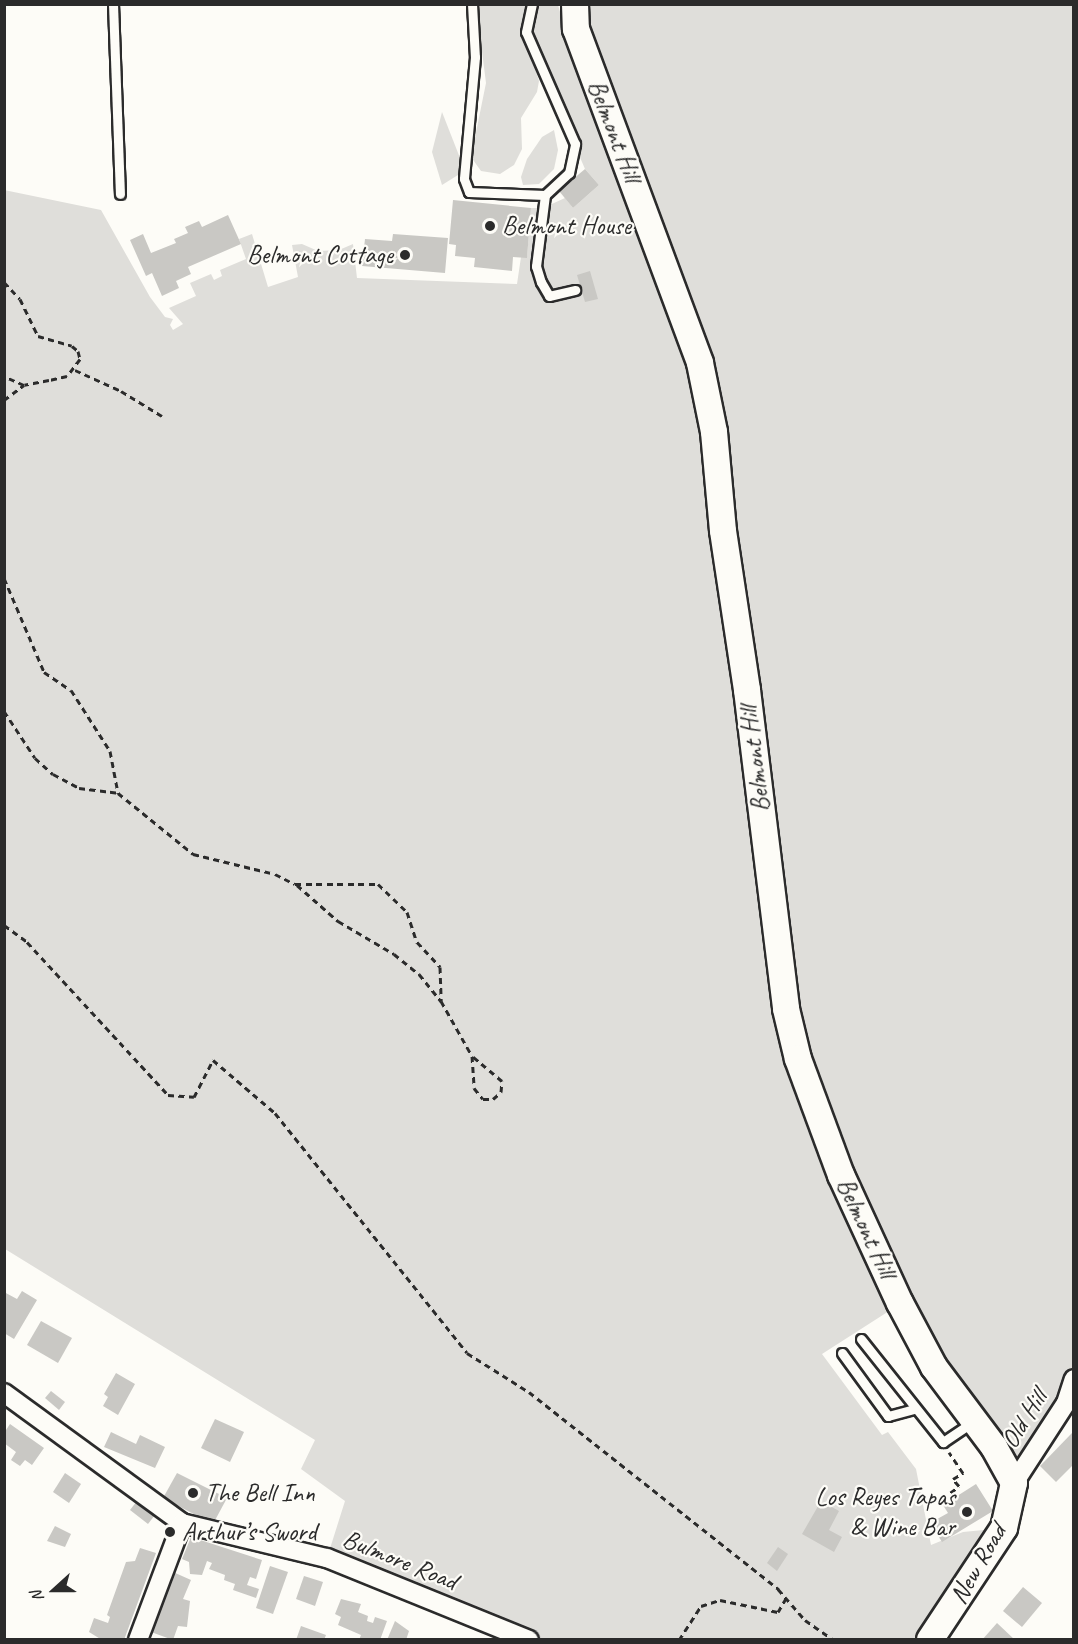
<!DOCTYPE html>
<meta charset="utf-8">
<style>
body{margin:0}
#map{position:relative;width:1078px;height:1644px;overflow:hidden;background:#fdfcf7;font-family:Caveat,sans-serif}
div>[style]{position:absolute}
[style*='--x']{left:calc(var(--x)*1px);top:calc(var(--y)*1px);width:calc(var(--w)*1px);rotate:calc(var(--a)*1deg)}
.green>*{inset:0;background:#dfdeda}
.building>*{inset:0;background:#c9c8c4}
.path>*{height:3px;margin-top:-1.5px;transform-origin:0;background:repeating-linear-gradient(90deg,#2b2b2b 0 6px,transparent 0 10.5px)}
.roads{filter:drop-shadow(2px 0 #2b2b2b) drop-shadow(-2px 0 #2b2b2b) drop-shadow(0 2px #2b2b2b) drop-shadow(0 -2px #2b2b2b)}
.service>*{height:9px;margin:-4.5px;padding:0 4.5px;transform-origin:4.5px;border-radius:4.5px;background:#fdfcf7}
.minor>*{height:18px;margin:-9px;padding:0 9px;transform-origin:9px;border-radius:9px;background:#fdfcf7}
.secondary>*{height:26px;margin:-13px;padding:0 13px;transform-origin:13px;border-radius:13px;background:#fdfcf7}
.dots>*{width:16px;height:16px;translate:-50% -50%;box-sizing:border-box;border:3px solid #fdfcf7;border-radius:50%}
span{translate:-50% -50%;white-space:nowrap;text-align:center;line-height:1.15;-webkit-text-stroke:4.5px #fdfcf7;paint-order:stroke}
.street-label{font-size:26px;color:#2b2b2b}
.poi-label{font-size:26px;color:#2b2b2b}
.left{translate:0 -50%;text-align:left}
.right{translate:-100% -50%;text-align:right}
.frame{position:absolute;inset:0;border:6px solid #2b2b2b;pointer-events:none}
.north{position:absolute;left:24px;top:1560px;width:60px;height:60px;-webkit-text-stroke:4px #fdfcf7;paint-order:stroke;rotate:249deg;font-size:16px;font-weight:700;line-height:24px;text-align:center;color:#2b2b2b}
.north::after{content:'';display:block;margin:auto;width:21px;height:27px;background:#2b2b2b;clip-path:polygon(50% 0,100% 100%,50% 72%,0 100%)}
</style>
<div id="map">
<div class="green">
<div style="clip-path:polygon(476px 5px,526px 5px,523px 32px,539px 81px,537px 92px,521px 118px,522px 149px,514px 165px,500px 174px,481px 171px,471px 157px,486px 83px)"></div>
<div style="clip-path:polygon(538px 5px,558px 5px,571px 50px,714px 432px,586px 31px,587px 5px,1073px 5px,1073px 1379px,1014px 1483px,900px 1304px,822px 1354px,882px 1435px,888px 1432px,916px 1469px,931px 1545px,963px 1532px,1004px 1528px,930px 1639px,529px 1639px,327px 1558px,345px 1501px,301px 1469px,315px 1440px,5px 1249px,4px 190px,101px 210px,150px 297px,165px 317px,173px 319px,170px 325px,173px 330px,183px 324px,169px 308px,196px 296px,190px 283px,211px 274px,214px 280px,222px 276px,220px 270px,246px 259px,239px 239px,252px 234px,268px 287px,298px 277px,292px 245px,302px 244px,318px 251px,339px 250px,353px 244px,357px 278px,517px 284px,521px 257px,527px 257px,531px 208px,543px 208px,565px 198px,573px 208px,599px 185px,585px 169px,555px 99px,533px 31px)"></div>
<div style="clip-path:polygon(442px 112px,460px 158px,458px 175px,442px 185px,432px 152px)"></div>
<div style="clip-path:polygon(554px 130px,558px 150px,554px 169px,539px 184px,523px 185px,521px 177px,527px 159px,542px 137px)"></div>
</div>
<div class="building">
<div style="clip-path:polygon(585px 169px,599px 185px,573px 208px,559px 191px)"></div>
<div style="clip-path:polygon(453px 200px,531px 208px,527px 258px,513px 257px,512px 271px,474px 267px,475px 258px,455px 256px,456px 245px,449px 244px)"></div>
<div style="clip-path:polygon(228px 215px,241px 244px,188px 267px,191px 274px,176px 281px,179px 288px,162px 296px,152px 273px,146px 276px,130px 240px,143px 234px,151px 253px,176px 243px,174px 239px,188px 233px,185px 227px,199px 221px,202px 227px)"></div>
<div style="clip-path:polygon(393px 234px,448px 238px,445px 273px,362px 266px,365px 239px,392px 241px)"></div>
<div style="clip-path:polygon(590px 271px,598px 299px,585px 302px,577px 275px)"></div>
<div style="clip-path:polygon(22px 1291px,37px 1300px,14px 1339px,4px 1333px,4px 1292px,17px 1299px)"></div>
<div style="clip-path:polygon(41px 1321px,72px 1338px,58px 1363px,27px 1345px)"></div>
<div style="clip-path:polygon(116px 1373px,135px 1384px,118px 1415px,103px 1406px,108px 1397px,104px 1394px)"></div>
<div style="clip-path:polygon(51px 1391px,65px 1402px,59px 1410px,45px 1398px)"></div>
<div style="clip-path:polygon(215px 1419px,244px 1432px,230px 1462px,201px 1448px)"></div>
<div style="clip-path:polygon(10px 1424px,44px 1448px,32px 1465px,25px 1460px,20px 1466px,11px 1460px,16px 1452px,4px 1443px,4px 1433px)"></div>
<div style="clip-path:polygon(111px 1432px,136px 1444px,140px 1435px,165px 1447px,155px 1468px,104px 1447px)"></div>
<div style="clip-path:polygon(1072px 1433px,1074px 1464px,1056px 1482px,1040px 1466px)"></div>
<div style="clip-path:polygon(65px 1473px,81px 1484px,69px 1503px,53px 1492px)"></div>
<div style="clip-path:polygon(177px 1473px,227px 1498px,213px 1524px,163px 1498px)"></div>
<div style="clip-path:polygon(976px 1484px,993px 1511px,942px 1542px,930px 1523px,948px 1513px,943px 1505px)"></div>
<div style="clip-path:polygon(140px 1497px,158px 1511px,148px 1524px,130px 1510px)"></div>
<div style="clip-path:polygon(821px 1501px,839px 1511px,829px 1530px,842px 1537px,834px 1552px,802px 1534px)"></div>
<div style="clip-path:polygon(55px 1526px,71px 1534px,65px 1547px,47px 1541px)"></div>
<div style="clip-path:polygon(191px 1537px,262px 1560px,256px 1579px,250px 1577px,247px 1585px,259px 1589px,256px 1598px,233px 1590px,235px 1584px,224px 1580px,225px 1575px,209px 1569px,212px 1563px,207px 1561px,202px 1575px,190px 1574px,189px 1562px,182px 1559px)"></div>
<div style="clip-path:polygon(778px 1547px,788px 1554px,777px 1571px,767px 1563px)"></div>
<div style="clip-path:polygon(140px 1548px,156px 1553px,124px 1640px,102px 1640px,89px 1632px,94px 1618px,108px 1623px,110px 1617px,107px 1615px,126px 1562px,135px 1561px)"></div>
<div style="clip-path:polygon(270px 1566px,288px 1572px,273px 1614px,256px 1608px)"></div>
<div style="clip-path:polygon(173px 1572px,191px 1580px,183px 1599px,190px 1601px,187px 1627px,178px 1626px,173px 1640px,151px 1632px)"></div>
<div style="clip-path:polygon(304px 1576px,323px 1582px,315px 1606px,296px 1599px)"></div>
<div style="clip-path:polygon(1023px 1587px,1042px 1603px,1022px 1627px,1003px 1611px)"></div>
<div style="clip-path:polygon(341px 1599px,361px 1604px,358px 1612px,368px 1616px,367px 1621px,373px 1623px,375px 1617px,387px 1621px,380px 1640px,359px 1640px,361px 1635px,338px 1625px,341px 1617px,335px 1614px)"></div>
<div style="clip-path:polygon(395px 1621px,409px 1631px,406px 1640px,387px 1640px)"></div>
<div style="clip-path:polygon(997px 1623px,1015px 1640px,982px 1640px)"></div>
<div style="clip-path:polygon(301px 1626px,326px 1635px,324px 1640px,296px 1640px)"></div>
</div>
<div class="path">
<div style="--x:4;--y:282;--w:23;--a:47"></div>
<div style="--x:20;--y:299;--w:41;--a:64.1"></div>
<div style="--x:38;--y:336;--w:35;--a:16"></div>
<div style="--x:72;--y:346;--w:8;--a:40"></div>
<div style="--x:78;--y:351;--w:8;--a:76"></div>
<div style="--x:80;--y:359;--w:21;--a:127"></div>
<div style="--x:67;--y:376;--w:18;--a:167"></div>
<div style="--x:49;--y:380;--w:25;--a:169"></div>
<div style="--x:24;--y:385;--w:22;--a:-156"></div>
<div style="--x:75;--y:370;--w:51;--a:24.5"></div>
<div style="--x:121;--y:391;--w:48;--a:31.4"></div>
<div style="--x:4;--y:400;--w:25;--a:-37"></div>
<div style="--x:4;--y:578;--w:102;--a:66.9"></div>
<div style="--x:44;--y:672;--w:32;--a:34"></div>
<div style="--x:71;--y:690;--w:72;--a:57.4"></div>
<div style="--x:110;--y:751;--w:43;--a:79.2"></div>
<div style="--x:118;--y:793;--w:97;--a:39.1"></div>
<div style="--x:193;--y:854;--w:84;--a:13.7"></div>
<div style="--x:275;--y:874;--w:22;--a:27"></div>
<div style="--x:295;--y:884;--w:83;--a:0"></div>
<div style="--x:378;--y:884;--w:40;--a:44"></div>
<div style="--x:407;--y:912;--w:32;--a:72"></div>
<div style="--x:417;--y:942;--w:34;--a:47"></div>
<div style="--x:440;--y:967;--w:34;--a:88"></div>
<div style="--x:441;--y:1001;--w:63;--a:60.6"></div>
<div style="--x:472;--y:1056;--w:32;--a:86"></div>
<div style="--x:474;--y:1088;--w:14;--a:51"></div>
<div style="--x:483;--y:1099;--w:10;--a:0"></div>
<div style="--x:493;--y:1099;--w:11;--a:-41"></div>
<div style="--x:501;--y:1092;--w:11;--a:-85"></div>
<div style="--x:502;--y:1081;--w:39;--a:-140"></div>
<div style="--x:4;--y:711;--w:56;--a:56.6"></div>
<div style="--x:35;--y:758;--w:24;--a:42"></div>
<div style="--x:53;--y:774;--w:30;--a:28"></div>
<div style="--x:79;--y:788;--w:39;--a:7"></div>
<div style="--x:297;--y:885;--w:55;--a:41.3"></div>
<div style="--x:338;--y:921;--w:65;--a:30.5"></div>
<div style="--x:394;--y:954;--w:32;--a:39"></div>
<div style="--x:419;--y:974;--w:35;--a:51"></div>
<div style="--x:4;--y:925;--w:29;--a:36"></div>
<div style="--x:27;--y:942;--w:208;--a:47.3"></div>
<div style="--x:168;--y:1095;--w:26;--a:4"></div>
<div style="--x:194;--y:1097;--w:42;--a:-62.8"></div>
<div style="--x:213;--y:1060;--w:82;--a:40.5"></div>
<div style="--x:275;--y:1113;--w:307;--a:51.3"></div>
<div style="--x:467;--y:1353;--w:73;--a:32.2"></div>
<div style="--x:529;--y:1392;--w:318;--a:38.3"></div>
<div style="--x:778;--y:1589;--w:41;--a:48.9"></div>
<div style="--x:805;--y:1620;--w:35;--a:35"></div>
<div style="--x:942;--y:1499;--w:21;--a:-37"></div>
<div style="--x:959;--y:1486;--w:9;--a:-131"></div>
<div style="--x:953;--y:1479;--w:12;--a:-31"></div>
<div style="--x:963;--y:1473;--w:25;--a:-124"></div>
<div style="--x:679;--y:1640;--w:40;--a:-57.1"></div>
<div style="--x:701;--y:1606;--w:20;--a:-18"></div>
<div style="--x:720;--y:1600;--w:59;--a:11.7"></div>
<div style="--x:778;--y:1612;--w:16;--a:-60"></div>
</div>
<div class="roads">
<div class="service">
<div style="--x:113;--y:4;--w:190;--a:87.9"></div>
<div style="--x:472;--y:4;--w:53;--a:86.8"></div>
<div style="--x:475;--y:57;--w:122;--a:95.2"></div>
<div style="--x:464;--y:179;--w:14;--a:69"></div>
<div style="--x:469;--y:192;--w:76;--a:2.3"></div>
<div style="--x:545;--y:195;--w:33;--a:-43"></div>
<div style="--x:569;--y:173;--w:30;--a:-78"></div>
<div style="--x:575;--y:144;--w:122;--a:-113.6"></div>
<div style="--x:526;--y:32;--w:29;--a:-78"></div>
<div style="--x:545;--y:195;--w:72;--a:97.2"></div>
<div style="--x:536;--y:266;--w:17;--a:73"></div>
<div style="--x:541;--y:282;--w:16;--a:60"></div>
<div style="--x:549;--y:296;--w:27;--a:-13"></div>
<div style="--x:861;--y:1339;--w:132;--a:51.5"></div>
<div style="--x:943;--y:1442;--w:36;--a:-34"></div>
<div style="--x:842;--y:1353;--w:78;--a:53.9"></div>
<div style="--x:888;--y:1416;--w:27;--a:-15"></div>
</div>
<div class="minor">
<div style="--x:4;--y:1393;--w:220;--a:36.1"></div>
<div style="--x:182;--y:1523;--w:149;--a:13.6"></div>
<div style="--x:327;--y:1558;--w:218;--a:22.1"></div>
<div style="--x:1014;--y:1483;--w:95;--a:-57"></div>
<div style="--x:1066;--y:1403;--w:25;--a:-72"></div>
<div style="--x:138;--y:1640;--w:125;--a:-69.4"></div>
</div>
<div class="secondary">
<div style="--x:575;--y:4;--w:25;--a:88"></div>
<div style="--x:576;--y:29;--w:356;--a:69.6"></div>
<div style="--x:700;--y:363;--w:70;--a:78.5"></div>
<div style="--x:714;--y:432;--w:99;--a:84.8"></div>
<div style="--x:723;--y:531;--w:161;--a:81.4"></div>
<div style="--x:747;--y:690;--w:321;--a:83"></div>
<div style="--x:786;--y:1009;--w:51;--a:76.5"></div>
<div style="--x:798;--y:1059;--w:124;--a:69.7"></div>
<div style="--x:841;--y:1175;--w:141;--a:65.3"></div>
<div style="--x:900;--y:1303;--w:72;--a:62"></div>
<div style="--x:934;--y:1367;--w:100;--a:53.1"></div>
<div style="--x:994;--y:1447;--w:41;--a:60.9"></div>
<div style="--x:1014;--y:1483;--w:46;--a:102.5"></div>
<div style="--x:1004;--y:1528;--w:134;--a:123.5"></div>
</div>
</div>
<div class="dots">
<div style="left:490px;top:226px;background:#2b2b2b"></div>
<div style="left:405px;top:255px;background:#2b2b2b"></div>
<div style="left:193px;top:1493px;background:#2b2b2b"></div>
<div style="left:967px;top:1512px;background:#2b2b2b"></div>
<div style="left:170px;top:1532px;background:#2b2b2b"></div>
</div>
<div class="street-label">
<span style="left:614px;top:131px;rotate:69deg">Belmont Hill</span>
<span style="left:755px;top:759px;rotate:-97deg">Belmont Hill</span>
<span style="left:866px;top:1228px;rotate:65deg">Belmont Hill</span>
<span style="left:1024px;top:1419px;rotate:-58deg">Old Hill</span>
<span style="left:400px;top:1560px;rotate:22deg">Bulmore Road</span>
<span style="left:978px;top:1564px;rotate:-60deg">New Road</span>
</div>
<div class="poi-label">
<span class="left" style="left:502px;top:226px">Belmont House</span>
<span class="right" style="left:393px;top:255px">Belmont Cottage</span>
<span class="left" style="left:205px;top:1493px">The Bell Inn</span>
<span class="right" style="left:955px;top:1512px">Los Reyes Tapas<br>&amp; Wine Bar</span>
<span class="left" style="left:182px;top:1532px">Arthur’s Sword</span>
</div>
<div class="frame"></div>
<div class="north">N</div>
</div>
